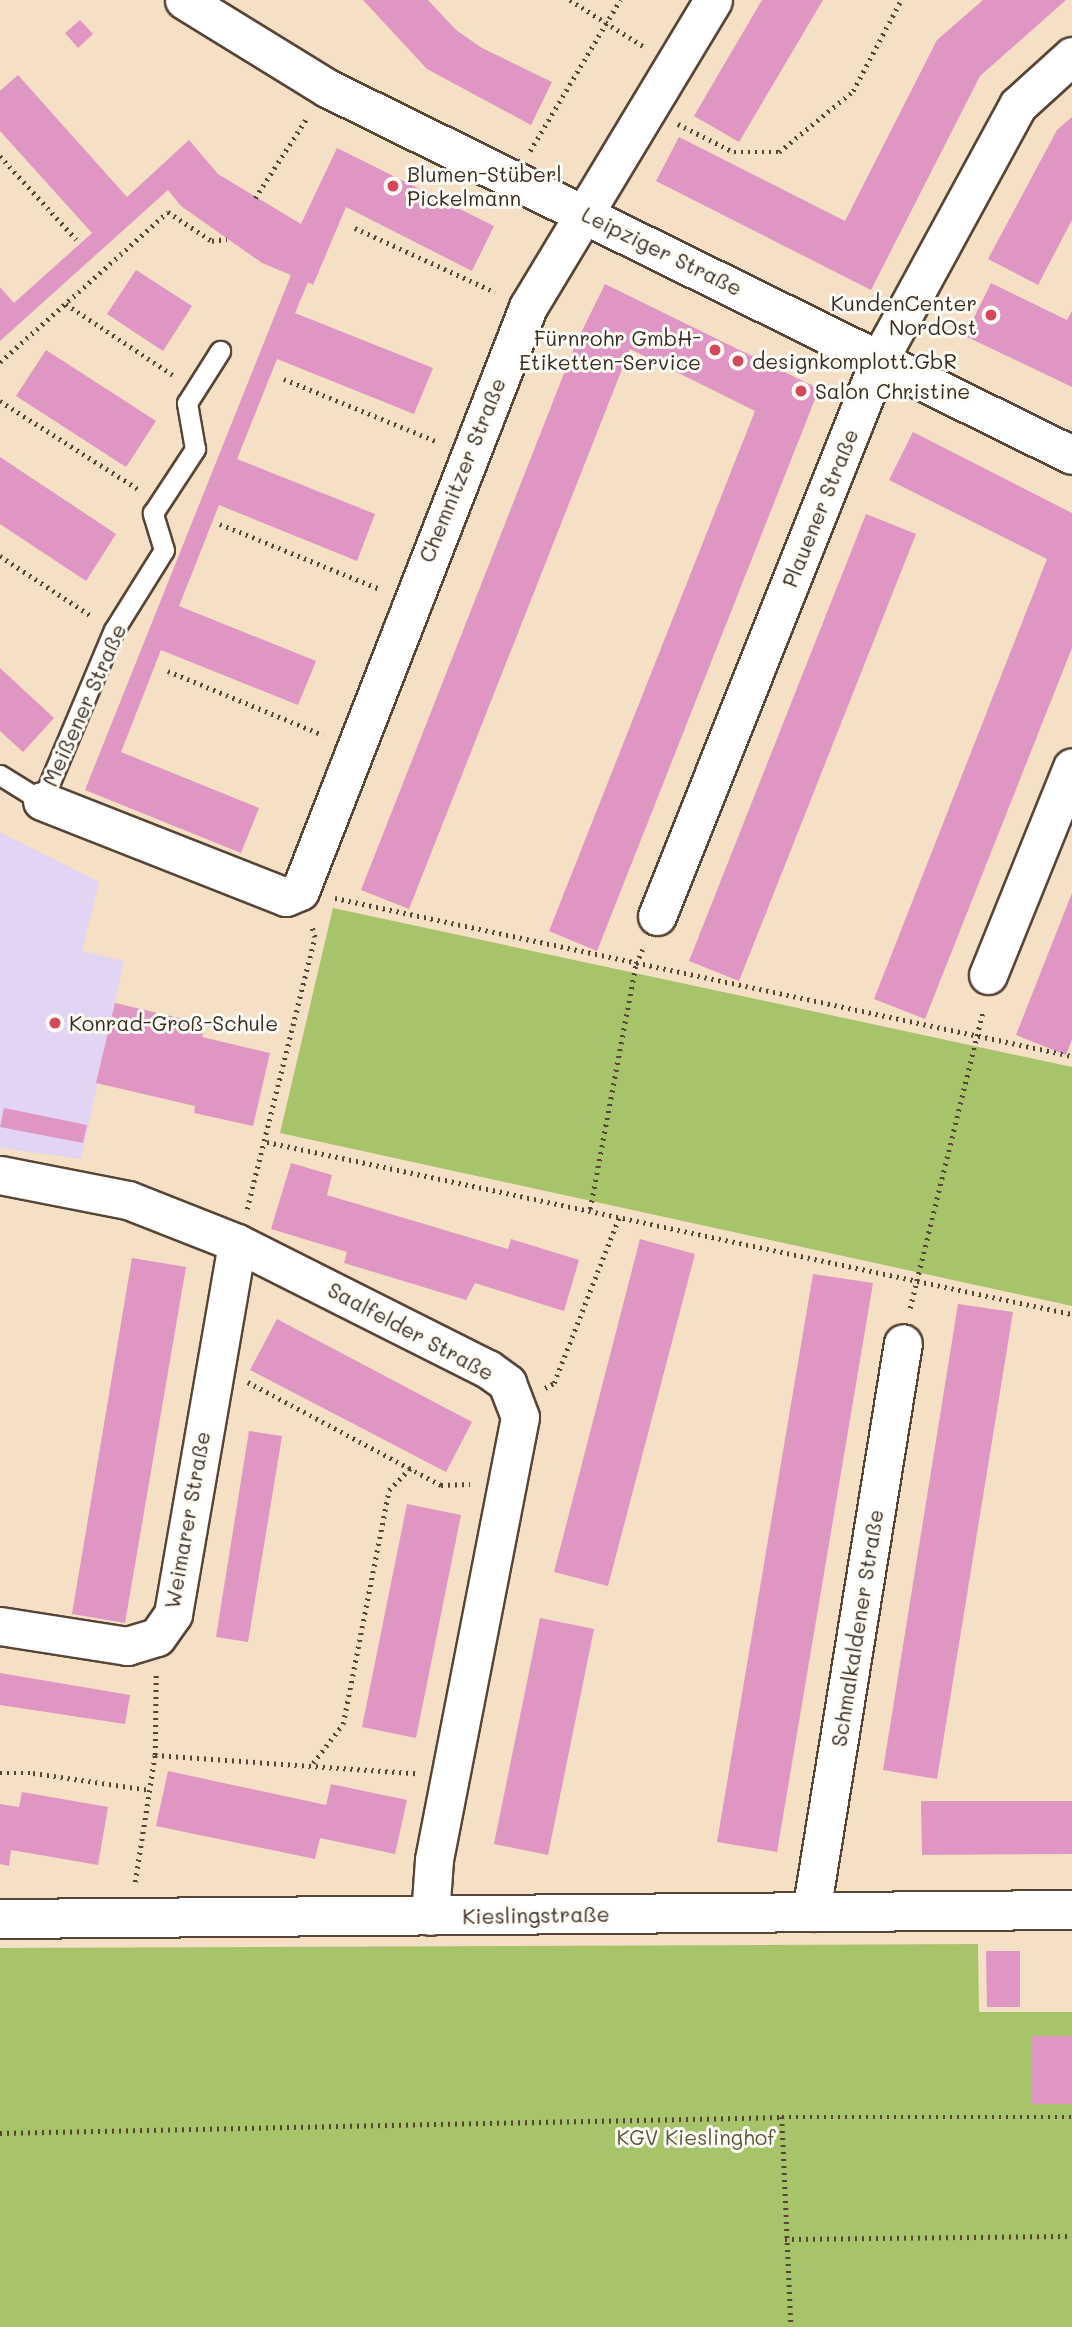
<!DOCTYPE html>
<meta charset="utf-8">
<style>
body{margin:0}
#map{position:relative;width:1072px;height:2327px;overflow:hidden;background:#f5dfc5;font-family:Mali,sans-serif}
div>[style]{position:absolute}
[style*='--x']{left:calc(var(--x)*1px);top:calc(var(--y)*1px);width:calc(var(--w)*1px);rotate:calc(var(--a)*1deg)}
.built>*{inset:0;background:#e2d4f3}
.green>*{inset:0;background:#a8c46b}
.building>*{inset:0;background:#e096c3}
.path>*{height:4.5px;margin-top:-2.25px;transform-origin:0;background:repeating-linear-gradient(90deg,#574537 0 2px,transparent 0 7px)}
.roads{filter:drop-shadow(2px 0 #574537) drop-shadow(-2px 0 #574537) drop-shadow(0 2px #574537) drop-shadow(0 -2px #574537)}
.service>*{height:19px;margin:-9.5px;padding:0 9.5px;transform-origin:9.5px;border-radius:9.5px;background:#fff}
.minor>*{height:37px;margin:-18.5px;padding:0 18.5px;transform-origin:18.5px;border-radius:18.5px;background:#fff}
.tertiary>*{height:38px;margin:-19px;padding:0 19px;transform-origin:19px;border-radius:19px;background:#fff}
.dots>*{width:19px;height:19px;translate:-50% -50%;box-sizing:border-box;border:4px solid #fdfcf7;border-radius:50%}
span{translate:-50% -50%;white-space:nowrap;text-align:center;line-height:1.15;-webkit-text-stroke:6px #fdfcf7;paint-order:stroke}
.poi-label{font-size:21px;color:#3b2a1e}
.left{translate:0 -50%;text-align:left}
.right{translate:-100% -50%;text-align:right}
.street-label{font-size:21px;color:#3b2a1e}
.park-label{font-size:21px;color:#5c5835}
</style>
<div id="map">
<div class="built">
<div style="clip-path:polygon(0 832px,99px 882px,82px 951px,124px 961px,81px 1159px,0 1148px)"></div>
</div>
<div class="green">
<div style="clip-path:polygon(333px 908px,1072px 1067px,1072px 1306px,280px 1133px)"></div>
<div style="clip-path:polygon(978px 1944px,979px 2012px,1072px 2012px,1072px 2327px,0 2327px,0 1948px)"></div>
</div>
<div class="building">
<div style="clip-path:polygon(363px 0,428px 0,456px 30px,482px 48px,552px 82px,531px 125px,427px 69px)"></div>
<div style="clip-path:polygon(762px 0,823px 0,739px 142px,694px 116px)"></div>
<div style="clip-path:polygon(983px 0,1066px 0,980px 76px,871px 290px,656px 181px,679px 137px,845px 221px,937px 40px)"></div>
<div style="clip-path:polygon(80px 20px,93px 34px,78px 48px,65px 33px)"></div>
<div style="clip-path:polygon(18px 75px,127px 197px,189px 140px,218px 174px,301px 224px,337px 148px,494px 226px,472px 271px,346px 207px,313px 285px,308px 282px,295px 313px,433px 368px,414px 414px,277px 359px,237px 459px,375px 514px,357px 561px,219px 505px,179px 606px,316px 661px,298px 705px,161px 650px,121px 752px,259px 808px,241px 853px,85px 790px,291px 275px,262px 263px,181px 206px,168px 190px,0 341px,0 287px,14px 303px,92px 233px,0 131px,0 91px)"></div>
<div style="clip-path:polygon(1072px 117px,1072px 220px,1038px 285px,988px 259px,1057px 130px)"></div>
<div style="clip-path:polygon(136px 270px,192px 306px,163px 351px,107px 314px)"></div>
<div style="clip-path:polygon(991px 283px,1067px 320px,1072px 311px,1072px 387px,965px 336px)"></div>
<div style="clip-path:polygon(605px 284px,819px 389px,597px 951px,549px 931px,755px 411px,630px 349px,409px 909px,361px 890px,576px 343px)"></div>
<div style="clip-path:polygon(46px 350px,156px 421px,126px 467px,16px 396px)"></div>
<div style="clip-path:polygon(913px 432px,1072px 513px,1072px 648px,925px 1019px,874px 999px,1047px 559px,889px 480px)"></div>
<div style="clip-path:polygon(0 457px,116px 534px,86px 581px,0 524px)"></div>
<div style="clip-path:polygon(866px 514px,916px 534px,739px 981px,689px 961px)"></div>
<div style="clip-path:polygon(0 668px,54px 718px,23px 752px,0 731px)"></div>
<div style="clip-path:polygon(1072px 893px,1072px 1039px,1066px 1055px,1016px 1035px)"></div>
<div style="clip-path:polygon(115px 1003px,205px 1024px,202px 1037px,270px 1053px,253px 1126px,194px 1113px,195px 1106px,96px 1083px)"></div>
<div style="clip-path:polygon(4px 1108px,87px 1125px,83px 1143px,0 1127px)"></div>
<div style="clip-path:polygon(291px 1163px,332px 1175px,327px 1195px,508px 1249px,511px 1239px,579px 1260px,564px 1311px,475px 1283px,466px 1300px,344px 1263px,347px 1252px,271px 1229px)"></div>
<div style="clip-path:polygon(640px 1239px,695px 1254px,608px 1586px,554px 1572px)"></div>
<div style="clip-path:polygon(132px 1258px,186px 1267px,125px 1623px,72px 1614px)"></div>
<div style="clip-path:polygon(813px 1274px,873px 1283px,777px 1852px,717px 1842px)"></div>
<div style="clip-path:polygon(958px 1304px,1013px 1312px,937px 1779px,883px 1770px)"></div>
<div style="clip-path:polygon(277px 1319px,472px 1422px,446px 1472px,250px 1370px)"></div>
<div style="clip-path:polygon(249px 1431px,282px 1436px,248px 1642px,216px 1637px)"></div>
<div style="clip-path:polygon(407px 1504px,461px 1515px,416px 1738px,362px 1727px)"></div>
<div style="clip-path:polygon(540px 1618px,594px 1629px,548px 1855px,494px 1844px)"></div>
<div style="clip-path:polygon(0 1673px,130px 1695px,125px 1724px,0 1705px)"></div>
<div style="clip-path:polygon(168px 1771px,326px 1805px,331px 1784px,407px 1800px,395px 1854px,320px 1838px,315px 1859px,156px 1826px)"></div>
<div style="clip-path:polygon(22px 1792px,108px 1807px,98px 1865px,11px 1850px,9px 1866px,0 1864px,0 1804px,19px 1807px)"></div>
<div style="clip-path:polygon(921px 1801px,1072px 1801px,1072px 1854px,922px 1855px)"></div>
<div style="clip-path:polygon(986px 1951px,1020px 1951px,1020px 2007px,987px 2007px)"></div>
<div style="clip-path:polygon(1031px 2036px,1072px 2036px,1072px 2104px,1031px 2104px)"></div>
</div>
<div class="path">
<div style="--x:570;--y:0;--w:86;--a:32.2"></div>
<div style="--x:678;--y:124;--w:63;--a:26.6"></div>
<div style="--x:734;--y:152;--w:45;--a:0"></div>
<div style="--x:779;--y:152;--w:96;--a:-39.5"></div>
<div style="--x:853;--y:91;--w:103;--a:-62.2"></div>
<div style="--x:530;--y:151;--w:176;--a:-59.2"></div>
<div style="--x:0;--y:156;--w:113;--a:47.5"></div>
<div style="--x:255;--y:198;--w:98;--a:-57.1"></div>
<div style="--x:355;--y:228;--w:154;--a:24.6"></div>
<div style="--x:66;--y:304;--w:128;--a:33.6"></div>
<div style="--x:0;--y:362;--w:225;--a:-41.8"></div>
<div style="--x:168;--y:212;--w:53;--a:33.4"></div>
<div style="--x:212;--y:241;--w:15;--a:-8"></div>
<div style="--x:284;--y:379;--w:166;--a:22.2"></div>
<div style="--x:0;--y:401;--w:164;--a:32.5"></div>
<div style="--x:220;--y:524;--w:173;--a:22.1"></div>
<div style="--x:0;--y:556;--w:111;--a:33.3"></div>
<div style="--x:168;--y:671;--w:168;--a:22.4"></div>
<div style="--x:335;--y:898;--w:754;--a:12.1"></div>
<div style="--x:267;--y:1142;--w:823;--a:12.06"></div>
<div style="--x:247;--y:1209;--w:280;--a:-76"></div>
<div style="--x:315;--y:937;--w:13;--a:-108"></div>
<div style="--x:590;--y:1209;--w:249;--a:-79.4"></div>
<div style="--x:636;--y:964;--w:20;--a:-66"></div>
<div style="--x:910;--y:1308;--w:307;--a:-76.2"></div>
<div style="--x:248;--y:1382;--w:219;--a:28.1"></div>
<div style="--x:441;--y:1485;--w:29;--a:-2"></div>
<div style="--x:545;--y:1388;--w:10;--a:-29"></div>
<div style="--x:554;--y:1383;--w:180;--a:-68.6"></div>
<div style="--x:155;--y:1755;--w:261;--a:4"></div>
<div style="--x:313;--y:1763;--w:49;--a:-52.4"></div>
<div style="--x:343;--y:1724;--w:238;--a:-78.9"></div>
<div style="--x:389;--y:1490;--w:32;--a:-46"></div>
<div style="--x:0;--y:1773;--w:33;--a:0"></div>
<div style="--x:33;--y:1773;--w:117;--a:8.3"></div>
<div style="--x:135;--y:1882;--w:129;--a:-81.1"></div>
<div style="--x:155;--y:1755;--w:80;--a:-89.3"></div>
<div style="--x:782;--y:2117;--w:210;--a:87.5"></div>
<div style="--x:0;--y:2133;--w:782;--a:-1.17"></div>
<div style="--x:782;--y:2117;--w:290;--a:0"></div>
<div style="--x:785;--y:2239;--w:287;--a:-0.6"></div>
</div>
<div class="roads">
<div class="service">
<div style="--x:0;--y:775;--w:49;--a:31.8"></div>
<div style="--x:42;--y:801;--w:186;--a:-67.2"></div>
<div style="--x:114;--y:630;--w:94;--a:-58"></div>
<div style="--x:164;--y:550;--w:39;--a:-107"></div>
<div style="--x:153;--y:513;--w:77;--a:-56.7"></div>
<div style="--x:195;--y:449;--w:47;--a:-99.9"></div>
<div style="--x:187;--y:403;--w:62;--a:-57.6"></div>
</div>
<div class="minor">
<div style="--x:184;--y:0;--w:168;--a:31.6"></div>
<div style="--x:327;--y:88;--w:830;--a:26.23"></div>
<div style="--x:42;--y:801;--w:262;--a:21.5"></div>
<div style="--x:286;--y:897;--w:15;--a:-23"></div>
<div style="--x:300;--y:891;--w:627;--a:-68.67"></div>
<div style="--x:528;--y:307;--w:358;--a:-58.9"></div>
<div style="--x:657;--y:916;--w:601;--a:-68.22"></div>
<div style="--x:880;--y:358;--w:288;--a:-61.4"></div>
<div style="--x:1018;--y:105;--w:73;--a:-42.2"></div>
<div style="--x:988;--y:975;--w:224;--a:-68"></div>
<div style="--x:0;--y:1175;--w:130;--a:11.1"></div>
<div style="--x:128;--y:1200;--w:117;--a:21.5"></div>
<div style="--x:237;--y:1243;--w:281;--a:26.7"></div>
<div style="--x:488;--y:1369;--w:24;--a:36"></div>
<div style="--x:507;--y:1383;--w:36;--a:69"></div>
<div style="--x:520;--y:1417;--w:451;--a:101"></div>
<div style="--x:434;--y:1860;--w:56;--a:94.1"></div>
<div style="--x:0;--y:1626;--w:129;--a:8.9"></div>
<div style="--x:127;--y:1646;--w:31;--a:-17"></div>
<div style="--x:157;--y:1637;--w:28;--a:-55"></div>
<div style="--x:173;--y:1614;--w:376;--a:-80.2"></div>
<div style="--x:811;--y:1912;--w:576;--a:-80.82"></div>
</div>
<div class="tertiary">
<div style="--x:0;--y:1919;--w:1072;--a:-0.48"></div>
</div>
</div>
<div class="dots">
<div style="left:393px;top:186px;background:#d1495b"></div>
<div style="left:991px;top:315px;background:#d1495b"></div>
<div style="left:715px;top:350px;background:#d1495b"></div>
<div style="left:738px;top:361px;background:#d1495b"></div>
<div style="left:801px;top:391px;background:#d1495b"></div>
<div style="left:55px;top:1023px;background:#d1495b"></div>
</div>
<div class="poi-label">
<span class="left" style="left:407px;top:186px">Blumen-Stüberl<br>Pickelmann</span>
<span class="right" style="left:977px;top:315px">KundenCenter<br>NordOst</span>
<span class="right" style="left:701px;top:350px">Fürnrohr GmbH-<br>Etiketten-Service</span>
<span class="left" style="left:752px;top:361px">designkomplott.GbR</span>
<span class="left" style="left:815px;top:391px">Salon Christine</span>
<span class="left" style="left:69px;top:1023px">Konrad-Groß-Schule</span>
</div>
<div class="street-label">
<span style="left:662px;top:251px;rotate:26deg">Leipziger Straße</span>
<span style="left:462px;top:470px;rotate:-68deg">Chemnitzer Straße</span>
<span style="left:820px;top:508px;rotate:-68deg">Plauener Straße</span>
<span style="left:84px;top:705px;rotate:-66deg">Meißener Straße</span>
<span style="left:411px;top:1331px;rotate:28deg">Saalfelder Straße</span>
<span style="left:187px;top:1520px;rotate:-80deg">Weimarer Straße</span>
<span style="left:857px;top:1628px;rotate:-81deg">Schmalkaldener Straße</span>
<span style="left:536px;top:1915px;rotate:-1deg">Kieslingstraße</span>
</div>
<div class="park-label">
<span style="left:696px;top:2137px">KGV Kieslinghof</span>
</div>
</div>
